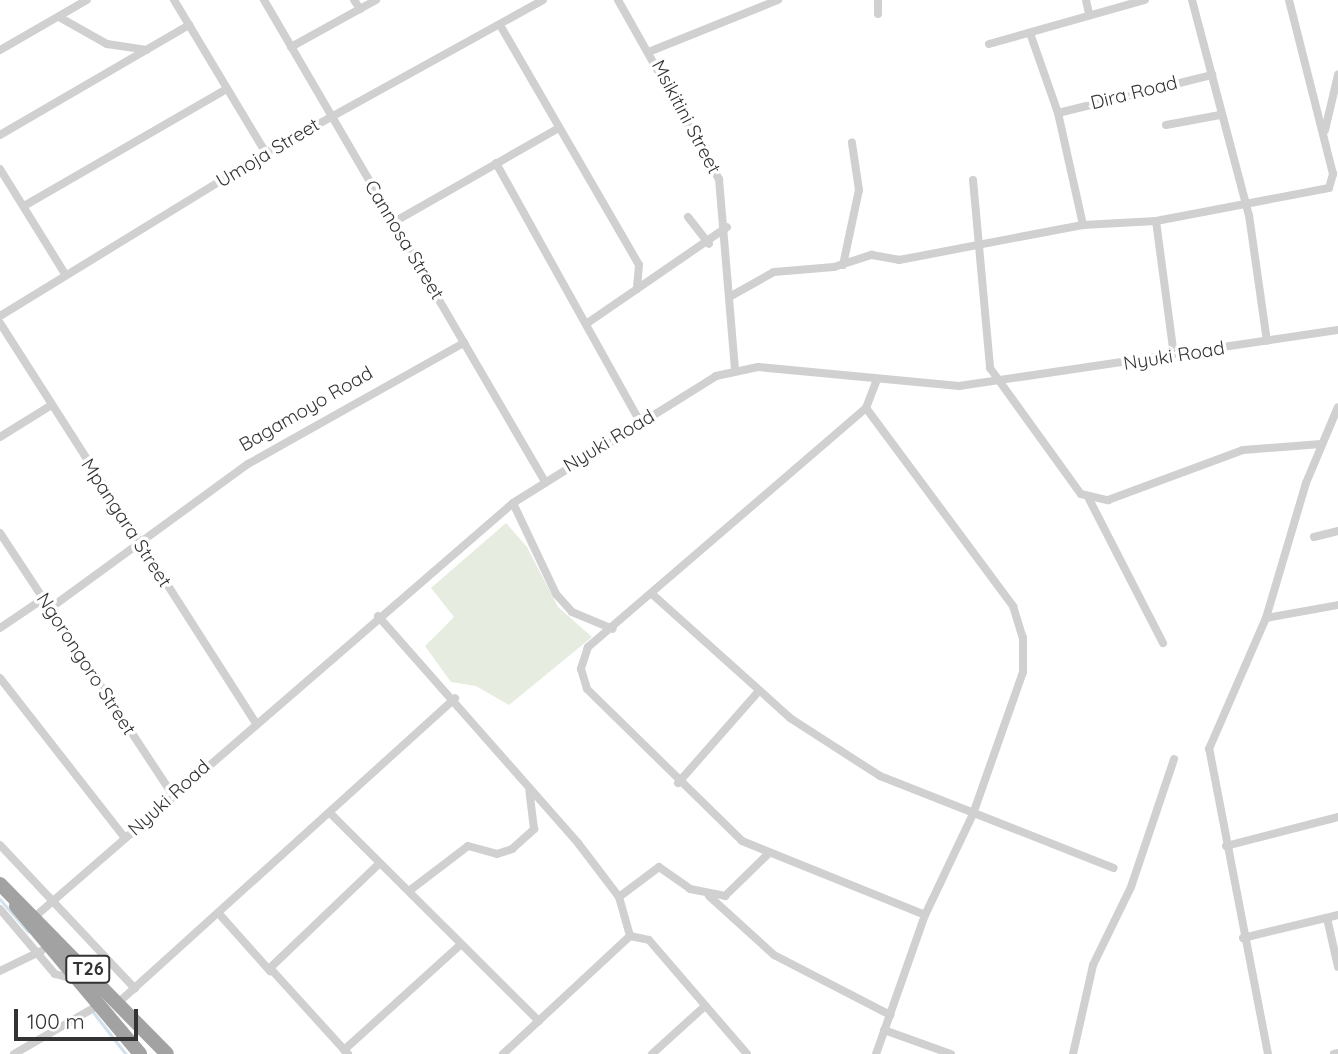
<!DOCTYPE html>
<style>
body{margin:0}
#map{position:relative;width:1338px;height:1054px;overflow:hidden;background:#fff;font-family:Quicksand,sans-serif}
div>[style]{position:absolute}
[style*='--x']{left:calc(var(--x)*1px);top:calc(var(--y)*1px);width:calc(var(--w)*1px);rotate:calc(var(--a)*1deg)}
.green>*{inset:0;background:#e6ecdf}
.stream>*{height:2.5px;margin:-1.25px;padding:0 1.25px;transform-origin:1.25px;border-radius:1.25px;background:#cfe2ee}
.minor>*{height:8px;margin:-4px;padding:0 4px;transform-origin:4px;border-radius:4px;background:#d0d0d0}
.trunk>*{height:14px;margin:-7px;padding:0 7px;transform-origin:7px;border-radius:7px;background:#a2a2a2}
span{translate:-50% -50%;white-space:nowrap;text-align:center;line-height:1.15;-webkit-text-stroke:7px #fff;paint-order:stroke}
.shield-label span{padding:2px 5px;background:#fff;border:2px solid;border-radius:5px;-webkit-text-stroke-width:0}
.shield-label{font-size:18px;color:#333;font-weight:700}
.street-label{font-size:19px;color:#333}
.scale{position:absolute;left:14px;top:1009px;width:124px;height:32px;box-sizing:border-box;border:4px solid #333;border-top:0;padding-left:9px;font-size:21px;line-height:24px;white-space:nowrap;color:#333;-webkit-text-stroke:5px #fff;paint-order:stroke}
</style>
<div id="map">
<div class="green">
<div style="clip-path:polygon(506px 523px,527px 547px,558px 607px,592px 637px,509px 705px,476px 686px,451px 682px,425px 646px,454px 617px,431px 588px)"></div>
</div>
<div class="stream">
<div style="--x:0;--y:899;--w:43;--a:48.8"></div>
<div style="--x:94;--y:1013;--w:52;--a:52"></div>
</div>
<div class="minor">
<div style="--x:174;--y:0;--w:179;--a:59"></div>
<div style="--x:264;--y:0;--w:556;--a:59.74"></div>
<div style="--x:354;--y:0;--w:11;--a:56"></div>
<div style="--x:618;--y:0;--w:206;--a:60.6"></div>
<div style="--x:719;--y:179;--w:191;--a:85.2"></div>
<div style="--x:878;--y:0;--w:14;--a:90"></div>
<div style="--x:1086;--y:0;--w:14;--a:78"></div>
<div style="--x:1192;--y:0;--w:222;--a:75.2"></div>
<div style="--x:1249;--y:215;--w:127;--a:81.9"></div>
<div style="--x:59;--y:17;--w:55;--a:29.4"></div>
<div style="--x:107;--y:44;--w:40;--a:8.5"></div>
<div style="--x:500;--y:25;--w:277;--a:59.9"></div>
<div style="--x:639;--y:265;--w:24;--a:95"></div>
<div style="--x:1030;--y:33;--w:85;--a:70.7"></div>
<div style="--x:1058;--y:113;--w:115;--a:77.4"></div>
<div style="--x:989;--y:44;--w:162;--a:-15.8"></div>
<div style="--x:291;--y:47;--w:97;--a:-28.9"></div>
<div style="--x:0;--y:50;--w:100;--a:-29.9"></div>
<div style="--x:651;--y:51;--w:137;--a:-21.9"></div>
<div style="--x:1058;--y:113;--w:159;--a:-13.9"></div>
<div style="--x:1166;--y:125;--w:55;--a:-10.5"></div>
<div style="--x:1325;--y:130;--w:57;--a:-76.7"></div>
<div style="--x:0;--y:135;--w:219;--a:-30.2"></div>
<div style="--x:496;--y:163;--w:296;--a:60.9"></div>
<div style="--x:0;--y:169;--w:123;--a:58.2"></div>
<div style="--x:973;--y:180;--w:189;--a:84.8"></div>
<div style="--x:990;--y:368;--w:155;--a:54.2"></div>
<div style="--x:1081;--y:494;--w:28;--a:13"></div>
<div style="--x:1108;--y:500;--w:144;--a:-20.3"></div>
<div style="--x:1243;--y:450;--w:78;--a:-4.4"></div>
<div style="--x:24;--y:206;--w:232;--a:-30"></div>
<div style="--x:688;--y:217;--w:34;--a:52"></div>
<div style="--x:1156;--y:221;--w:136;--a:82.4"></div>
<div style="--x:394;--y:222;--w:190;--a:-29.7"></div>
<div style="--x:843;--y:265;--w:77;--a:-78"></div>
<div style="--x:859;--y:190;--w:48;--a:-98.5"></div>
<div style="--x:731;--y:296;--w:49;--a:-29.2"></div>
<div style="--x:774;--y:272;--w:60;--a:-4.8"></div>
<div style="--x:834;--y:267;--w:40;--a:-18"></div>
<div style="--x:872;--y:255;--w:27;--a:10"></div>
<div style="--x:899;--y:260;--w:187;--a:-10.8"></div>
<div style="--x:1083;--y:225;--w:73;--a:-3.1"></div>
<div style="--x:1156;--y:221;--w:176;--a:-10.8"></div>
<div style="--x:1329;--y:188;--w:15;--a:-74"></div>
<div style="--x:1333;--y:174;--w:179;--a:-104.2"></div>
<div style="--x:0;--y:316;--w:312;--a:-31.5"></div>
<div style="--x:266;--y:153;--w:316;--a:-28.9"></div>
<div style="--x:0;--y:323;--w:473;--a:57.4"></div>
<div style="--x:586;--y:324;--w:171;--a:-34.5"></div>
<div style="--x:876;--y:382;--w:28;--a:111"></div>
<div style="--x:866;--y:408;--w:367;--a:139.3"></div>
<div style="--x:588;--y:647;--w:23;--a:108"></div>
<div style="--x:581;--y:669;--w:21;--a:73"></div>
<div style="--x:587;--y:689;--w:217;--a:44.4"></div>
<div style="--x:742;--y:841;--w:197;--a:22"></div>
<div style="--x:866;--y:408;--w:247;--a:53.4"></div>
<div style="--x:1013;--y:606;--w:34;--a:73"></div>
<div style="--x:1023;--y:638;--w:34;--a:90"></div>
<div style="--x:1023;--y:672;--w:151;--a:109.4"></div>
<div style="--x:973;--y:814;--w:112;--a:115.4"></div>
<div style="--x:925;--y:915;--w:147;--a:109.4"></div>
<div style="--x:0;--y:437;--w:59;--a:-31.8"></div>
<div style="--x:1089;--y:499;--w:162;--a:62.8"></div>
<div style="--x:513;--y:503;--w:101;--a:64.7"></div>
<div style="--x:556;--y:594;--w:24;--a:48"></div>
<div style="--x:572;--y:612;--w:44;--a:22.5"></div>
<div style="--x:0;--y:533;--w:313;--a:56.6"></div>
<div style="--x:1314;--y:537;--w:25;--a:-14"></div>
<div style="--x:652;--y:594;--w:186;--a:41.9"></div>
<div style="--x:790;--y:718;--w:107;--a:32.8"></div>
<div style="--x:880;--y:776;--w:251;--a:21.5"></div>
<div style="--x:49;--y:609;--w:246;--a:-36.1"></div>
<div style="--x:248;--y:464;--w:248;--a:-29.3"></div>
<div style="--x:378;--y:616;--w:303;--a:48.6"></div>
<div style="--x:578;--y:843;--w:68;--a:52.8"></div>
<div style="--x:619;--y:897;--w:41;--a:74.2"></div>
<div style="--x:1266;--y:618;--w:73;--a:-10.2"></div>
<div style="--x:0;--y:628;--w:52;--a:-34"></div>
<div style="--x:0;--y:678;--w:203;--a:52"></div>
<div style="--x:678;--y:783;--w:121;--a:-48.7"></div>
<div style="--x:332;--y:815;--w:292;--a:44.9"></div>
<div style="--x:0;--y:845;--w:197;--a:46.8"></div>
<div style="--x:1226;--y:846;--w:116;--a:-14.5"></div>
<div style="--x:409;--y:891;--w:74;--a:-37.3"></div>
<div style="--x:468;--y:846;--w:30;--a:15"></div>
<div style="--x:497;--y:854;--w:16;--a:-18"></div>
<div style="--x:512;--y:849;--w:30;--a:-42"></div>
<div style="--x:534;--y:829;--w:38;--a:-97"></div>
<div style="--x:709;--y:896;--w:88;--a:42.2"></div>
<div style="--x:774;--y:955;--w:131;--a:27.3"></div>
<div style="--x:619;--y:897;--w:50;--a:-36.9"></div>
<div style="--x:659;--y:867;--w:38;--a:35"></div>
<div style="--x:690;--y:889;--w:36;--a:11"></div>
<div style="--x:725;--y:896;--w:59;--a:-44.3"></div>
<div style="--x:0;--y:909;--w:85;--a:49.8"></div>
<div style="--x:55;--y:974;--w:24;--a:15"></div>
<div style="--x:221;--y:916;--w:74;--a:48.3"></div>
<div style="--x:1327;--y:918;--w:50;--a:77.3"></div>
<div style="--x:31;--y:920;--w:637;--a:-40.86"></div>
<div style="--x:513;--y:503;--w:239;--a:-32"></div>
<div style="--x:716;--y:376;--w:43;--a:-12.1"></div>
<div style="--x:758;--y:367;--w:202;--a:5.4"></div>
<div style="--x:959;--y:386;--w:383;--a:-8.4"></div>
<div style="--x:1243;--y:938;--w:98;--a:-13.6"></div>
<div style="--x:0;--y:971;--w:46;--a:-26"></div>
<div style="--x:119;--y:1002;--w:453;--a:-42.1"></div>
<div style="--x:884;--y:1030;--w:71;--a:19.7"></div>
<div style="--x:344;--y:1050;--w:155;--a:-42.1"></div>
<div style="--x:14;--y:1054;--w:98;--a:-30"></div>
<div style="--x:348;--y:1054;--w:116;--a:-132.2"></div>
<div style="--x:270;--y:968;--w:151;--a:-43.7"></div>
<div style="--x:503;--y:1054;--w:173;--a:-42.9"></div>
<div style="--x:630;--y:936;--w:19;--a:12"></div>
<div style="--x:649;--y:940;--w:150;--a:49.3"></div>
<div style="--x:652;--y:1054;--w:72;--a:-42.2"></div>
<div style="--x:1073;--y:1054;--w:91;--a:-77.3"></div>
<div style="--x:1093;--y:965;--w:87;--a:-64"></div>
<div style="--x:1131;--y:887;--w:135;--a:-71.4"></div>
<div style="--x:1268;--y:1054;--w:311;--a:-100.9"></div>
<div style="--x:1209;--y:749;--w:143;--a:-66.5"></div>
<div style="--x:1266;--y:618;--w:141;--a:-73.5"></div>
<div style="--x:1306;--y:483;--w:82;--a:-67.2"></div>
<div style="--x:1334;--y:1054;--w:4;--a:-14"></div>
</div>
<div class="trunk">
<div style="--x:0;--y:884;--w:238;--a:45.5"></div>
<div style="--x:16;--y:906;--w:193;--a:50"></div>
</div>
<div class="shield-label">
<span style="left:88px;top:969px">T26</span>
</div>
<div class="street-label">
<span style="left:1134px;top:93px;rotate:-14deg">Dira Road</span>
<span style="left:686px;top:117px;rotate:62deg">Msikitini Street</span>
<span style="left:268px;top:153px;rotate:-31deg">Umoja Street</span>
<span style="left:404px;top:240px;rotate:59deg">Cannosa Street</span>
<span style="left:1174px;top:356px;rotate:-9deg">Nyuki Road</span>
<span style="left:306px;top:409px;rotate:-30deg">Bagamoyo Road</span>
<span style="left:609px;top:441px;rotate:-31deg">Nyuki Road</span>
<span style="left:126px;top:523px;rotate:57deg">Mpangara Street</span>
<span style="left:86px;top:664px;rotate:57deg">Ngorongoro Street</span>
<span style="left:169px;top:798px;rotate:-42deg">Nyuki Road</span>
</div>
<div class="scale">100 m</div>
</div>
